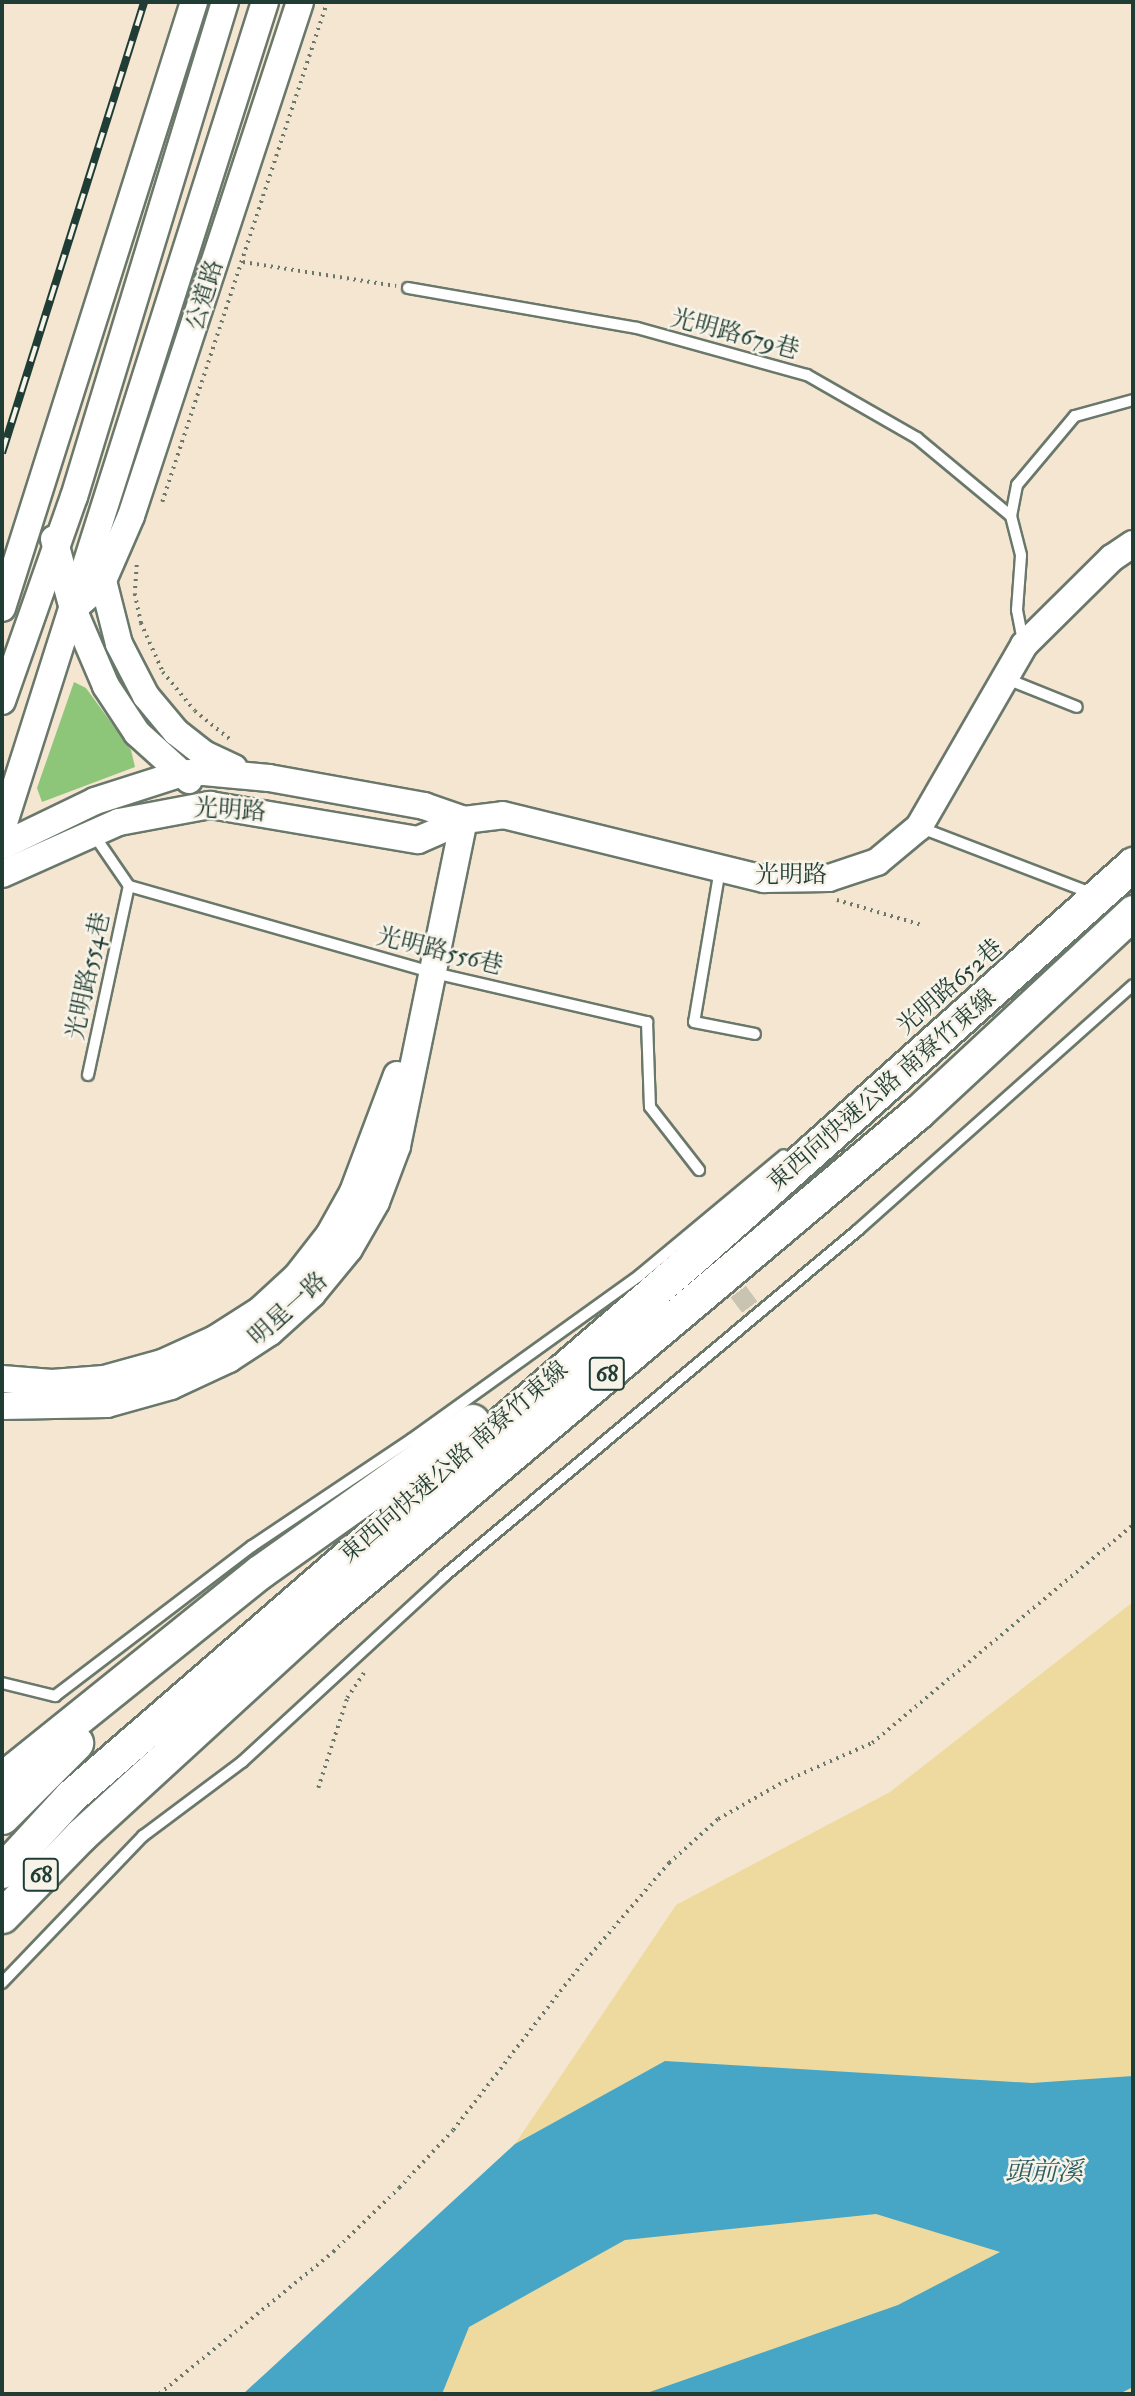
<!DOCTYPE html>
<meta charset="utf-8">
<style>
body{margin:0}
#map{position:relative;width:1135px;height:2396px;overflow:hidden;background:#f4e6d1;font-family:"IM FELL Double Pica","Noto Serif TC",serif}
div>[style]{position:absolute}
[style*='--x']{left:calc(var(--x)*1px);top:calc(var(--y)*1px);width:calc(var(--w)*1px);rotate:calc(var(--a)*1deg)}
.green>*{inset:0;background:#8dc679}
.sand>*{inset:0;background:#eeda9e}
.water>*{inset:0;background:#47a6c6}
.street-tunnel>*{height:19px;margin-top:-9.5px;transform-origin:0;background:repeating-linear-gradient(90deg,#c9c4b2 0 19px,transparent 0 29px)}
.path>*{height:3.5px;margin-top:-1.75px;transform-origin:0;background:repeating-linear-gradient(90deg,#6a786b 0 2px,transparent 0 7px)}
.roads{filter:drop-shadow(2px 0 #6a786b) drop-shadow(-2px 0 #6a786b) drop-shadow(0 2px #6a786b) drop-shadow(0 -2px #6a786b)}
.lane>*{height:10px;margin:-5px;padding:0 5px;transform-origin:5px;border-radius:5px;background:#fff}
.secondary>*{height:26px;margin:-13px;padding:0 13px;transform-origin:13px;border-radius:13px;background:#fff}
.highway>*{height:33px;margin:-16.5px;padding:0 16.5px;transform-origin:16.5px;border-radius:16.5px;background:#fff}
.rail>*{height:8px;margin-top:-4px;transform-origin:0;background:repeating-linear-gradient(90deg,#f7f3e8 0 16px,#1f3d34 0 32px);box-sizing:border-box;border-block:2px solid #1f3d34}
span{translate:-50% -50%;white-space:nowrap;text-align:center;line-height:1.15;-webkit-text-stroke:5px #f7f3e8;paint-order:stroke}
.shield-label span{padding:2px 5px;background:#f7f3e8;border:2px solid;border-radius:5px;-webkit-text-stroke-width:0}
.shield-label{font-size:23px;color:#1f3d34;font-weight:700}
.street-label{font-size:24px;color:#1f3d34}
.water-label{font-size:26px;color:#2b5c60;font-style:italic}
.frame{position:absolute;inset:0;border:4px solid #1f3d34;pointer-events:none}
</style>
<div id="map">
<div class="green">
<div style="clip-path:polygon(74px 682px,86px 688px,131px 750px,135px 767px,42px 802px,37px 788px)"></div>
</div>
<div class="sand">
<div style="clip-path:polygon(1133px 1602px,1133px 2394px,259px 2394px,515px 2144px,676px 1905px,890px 1792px)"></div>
</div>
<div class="water">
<div style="clip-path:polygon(665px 2061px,1032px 2083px,1133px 2076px,1133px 2387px,1119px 2394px,644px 2394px,898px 2305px,1000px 2252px,876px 2214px,625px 2240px,469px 2327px,442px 2394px,243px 2394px,515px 2144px)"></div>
</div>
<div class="street-tunnel">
<div style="--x:721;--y:1268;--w:59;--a:53.3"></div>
</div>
<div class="path">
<div style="--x:243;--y:262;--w:155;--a:8.9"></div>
<div style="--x:162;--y:502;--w:527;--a:-71.74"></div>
<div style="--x:137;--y:565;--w:29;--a:94"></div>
<div style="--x:135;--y:594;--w:30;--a:78"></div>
<div style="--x:141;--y:623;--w:54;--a:65.8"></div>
<div style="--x:163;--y:672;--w:50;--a:50.6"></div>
<div style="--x:195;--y:711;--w:46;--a:38.9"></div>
<div style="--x:837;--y:900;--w:89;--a:16.4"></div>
<div style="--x:318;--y:1788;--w:95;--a:-72.1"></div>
<div style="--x:347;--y:1698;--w:34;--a:-56"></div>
<div style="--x:159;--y:2394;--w:225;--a:-39.2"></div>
<div style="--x:333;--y:2252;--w:92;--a:-44.1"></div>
<div style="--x:399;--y:2188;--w:79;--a:-47"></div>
<div style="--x:453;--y:2130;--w:195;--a:-52.3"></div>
<div style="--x:572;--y:1976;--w:149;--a:-49.4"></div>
<div style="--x:669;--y:1863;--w:66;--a:-41.9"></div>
<div style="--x:718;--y:1819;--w:77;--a:-29.6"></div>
<div style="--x:785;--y:1781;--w:95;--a:-23.6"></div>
<div style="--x:872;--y:1743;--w:340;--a:-39.9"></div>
</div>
<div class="roads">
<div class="lane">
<div style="--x:408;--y:288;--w:232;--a:9.9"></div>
<div style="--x:637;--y:328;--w:176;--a:15.5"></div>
<div style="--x:807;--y:375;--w:127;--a:29.8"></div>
<div style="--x:917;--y:438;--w:122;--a:39.7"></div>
<div style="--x:1023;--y:641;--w:32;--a:-101"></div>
<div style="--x:1017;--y:610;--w:55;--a:-85.8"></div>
<div style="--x:1021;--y:555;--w:40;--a:-104.4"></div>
<div style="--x:1011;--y:516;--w:32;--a:-79"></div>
<div style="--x:1017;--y:485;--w:90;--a:-50"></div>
<div style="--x:1075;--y:416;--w:60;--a:-15.4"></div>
<div style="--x:1007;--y:679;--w:75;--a:21.8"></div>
<div style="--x:919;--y:827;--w:184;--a:21"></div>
<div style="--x:94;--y:835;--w:62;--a:55.5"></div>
<div style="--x:129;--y:886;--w:313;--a:15.9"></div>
<div style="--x:430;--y:972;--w:223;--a:13"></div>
<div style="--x:647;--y:1022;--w:85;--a:88"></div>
<div style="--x:650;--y:1107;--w:80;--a:52.1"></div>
<div style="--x:720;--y:869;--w:155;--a:99.6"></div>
<div style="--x:694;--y:1022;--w:62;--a:11.1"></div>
<div style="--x:88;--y:1075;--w:193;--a:-77.8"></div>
<div style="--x:2;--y:1683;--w:55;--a:13.8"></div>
<div style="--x:55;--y:1696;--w:248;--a:-37.3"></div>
<div style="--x:252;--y:1546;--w:192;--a:-33.8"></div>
<div style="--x:412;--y:1439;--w:281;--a:-35.7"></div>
<div style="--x:640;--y:1275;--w:187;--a:-39.8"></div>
<div style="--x:2;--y:1983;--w:204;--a:-46.2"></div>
<div style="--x:143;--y:1836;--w:124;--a:-36.8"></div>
<div style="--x:242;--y:1762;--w:275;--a:-42.6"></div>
<div style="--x:444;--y:1576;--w:540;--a:-39.89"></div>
<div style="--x:858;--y:1230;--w:368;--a:-41.7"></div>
</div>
<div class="secondary">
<div style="--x:54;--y:539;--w:73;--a:74.8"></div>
<div style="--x:73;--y:609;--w:84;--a:66.8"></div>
<div style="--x:106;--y:686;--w:56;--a:56.6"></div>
<div style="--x:137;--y:733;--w:70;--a:42.1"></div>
<div style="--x:100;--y:569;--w:77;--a:75.8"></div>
<div style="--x:119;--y:644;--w:59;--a:62.6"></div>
<div style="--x:146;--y:696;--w:47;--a:50.2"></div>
<div style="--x:176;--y:732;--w:36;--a:38"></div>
<div style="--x:204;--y:754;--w:33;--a:25"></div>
<div style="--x:2;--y:608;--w:636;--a:-72.42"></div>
<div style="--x:73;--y:609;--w:37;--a:-41"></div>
<div style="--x:101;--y:585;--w:75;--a:-66.5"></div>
<div style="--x:131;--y:516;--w:541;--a:-71.8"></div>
<div style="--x:2;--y:701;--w:216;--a:-70.6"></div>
<div style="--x:74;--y:497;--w:518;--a:-73.04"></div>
<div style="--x:2;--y:829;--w:868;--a:-72.36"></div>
<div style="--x:2;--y:846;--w:103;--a:-25.8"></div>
<div style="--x:95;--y:801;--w:88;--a:-17.8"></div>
<div style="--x:179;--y:774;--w:25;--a:-5"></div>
<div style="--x:204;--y:772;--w:65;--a:5.3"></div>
<div style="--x:269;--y:778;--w:158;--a:10.2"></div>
<div style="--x:424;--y:806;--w:42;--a:19.3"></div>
<div style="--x:2;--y:874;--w:128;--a:-24"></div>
<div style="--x:119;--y:822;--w:93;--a:-10.6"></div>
<div style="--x:210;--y:805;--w:211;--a:9.6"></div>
<div style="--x:418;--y:840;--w:50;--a:-23.5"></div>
<div style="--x:464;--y:820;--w:39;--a:-7"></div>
<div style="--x:503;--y:815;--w:269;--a:13.8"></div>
<div style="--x:764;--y:879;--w:65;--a:-0.9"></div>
<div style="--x:829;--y:878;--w:51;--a:-18.4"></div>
<div style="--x:877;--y:862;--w:55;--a:-39.8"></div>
<div style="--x:919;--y:827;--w:210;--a:-60"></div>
<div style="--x:1024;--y:645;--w:124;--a:-44.7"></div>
<div style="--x:1112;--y:558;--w:25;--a:-34"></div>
<div style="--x:2;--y:1379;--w:50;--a:4.6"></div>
<div style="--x:52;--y:1383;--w:52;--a:-4.4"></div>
<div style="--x:104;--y:1379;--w:60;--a:-15.4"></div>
<div style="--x:162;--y:1363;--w:58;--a:-24.4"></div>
<div style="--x:215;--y:1339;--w:52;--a:-32.5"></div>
<div style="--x:259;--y:1311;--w:52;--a:-42.6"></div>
<div style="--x:297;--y:1276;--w:52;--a:-52"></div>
<div style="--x:329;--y:1235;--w:49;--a:-60.8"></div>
<div style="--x:353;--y:1192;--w:125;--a:-69.4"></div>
<div style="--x:2;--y:1406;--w:105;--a:-1.1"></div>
<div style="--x:107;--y:1404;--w:66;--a:-15.7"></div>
<div style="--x:171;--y:1386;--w:64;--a:-25"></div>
<div style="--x:229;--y:1359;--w:49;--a:-33.4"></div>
<div style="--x:270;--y:1332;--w:57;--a:-42.1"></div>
<div style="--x:312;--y:1294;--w:58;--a:-50.6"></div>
<div style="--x:349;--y:1249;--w:54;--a:-60.1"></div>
<div style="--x:376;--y:1202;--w:60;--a:-69.4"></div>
<div style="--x:397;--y:1146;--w:333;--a:-78.4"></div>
</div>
<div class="highway">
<div style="--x:2;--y:1779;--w:332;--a:-38.8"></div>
<div style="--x:261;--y:1571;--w:259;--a:-35.4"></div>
<div style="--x:2;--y:1817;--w:105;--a:-45"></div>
<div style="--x:2;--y:1871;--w:102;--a:-47.4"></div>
<div style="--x:71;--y:1796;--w:829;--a:-40.89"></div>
<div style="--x:698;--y:1253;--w:584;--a:-41.8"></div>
<div style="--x:2;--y:1916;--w:113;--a:-45.7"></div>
<div style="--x:81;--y:1835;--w:327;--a:-42.5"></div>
<div style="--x:322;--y:1614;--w:779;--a:-40.11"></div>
<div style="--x:918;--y:1112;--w:294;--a:-42.9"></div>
</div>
</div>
<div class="rail">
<div style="--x:2;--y:453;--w:473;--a:-72.5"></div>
</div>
<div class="shield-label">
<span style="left:607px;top:1374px">68</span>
<span style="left:41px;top:1875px">68</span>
</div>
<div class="street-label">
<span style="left:205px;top:295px;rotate:-73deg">公道路</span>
<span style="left:735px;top:334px;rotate:15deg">光明路679巷</span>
<span style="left:230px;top:810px;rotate:4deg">光明路</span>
<span style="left:791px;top:875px">光明路</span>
<span style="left:440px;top:951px;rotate:14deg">光明路556巷</span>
<span style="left:88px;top:976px;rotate:-78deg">光明路554巷</span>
<span style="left:950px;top:987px;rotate:-41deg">光明路652巷</span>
<span style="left:882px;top:1090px;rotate:-41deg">東西向快速公路 南寮竹東線</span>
<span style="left:288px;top:1309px;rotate:-42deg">明星一路</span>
<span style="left:454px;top:1462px;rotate:-41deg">東西向快速公路 南寮竹東線</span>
</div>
<div class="water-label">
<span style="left:1044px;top:2173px">頭前溪</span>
</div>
<div class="frame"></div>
</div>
